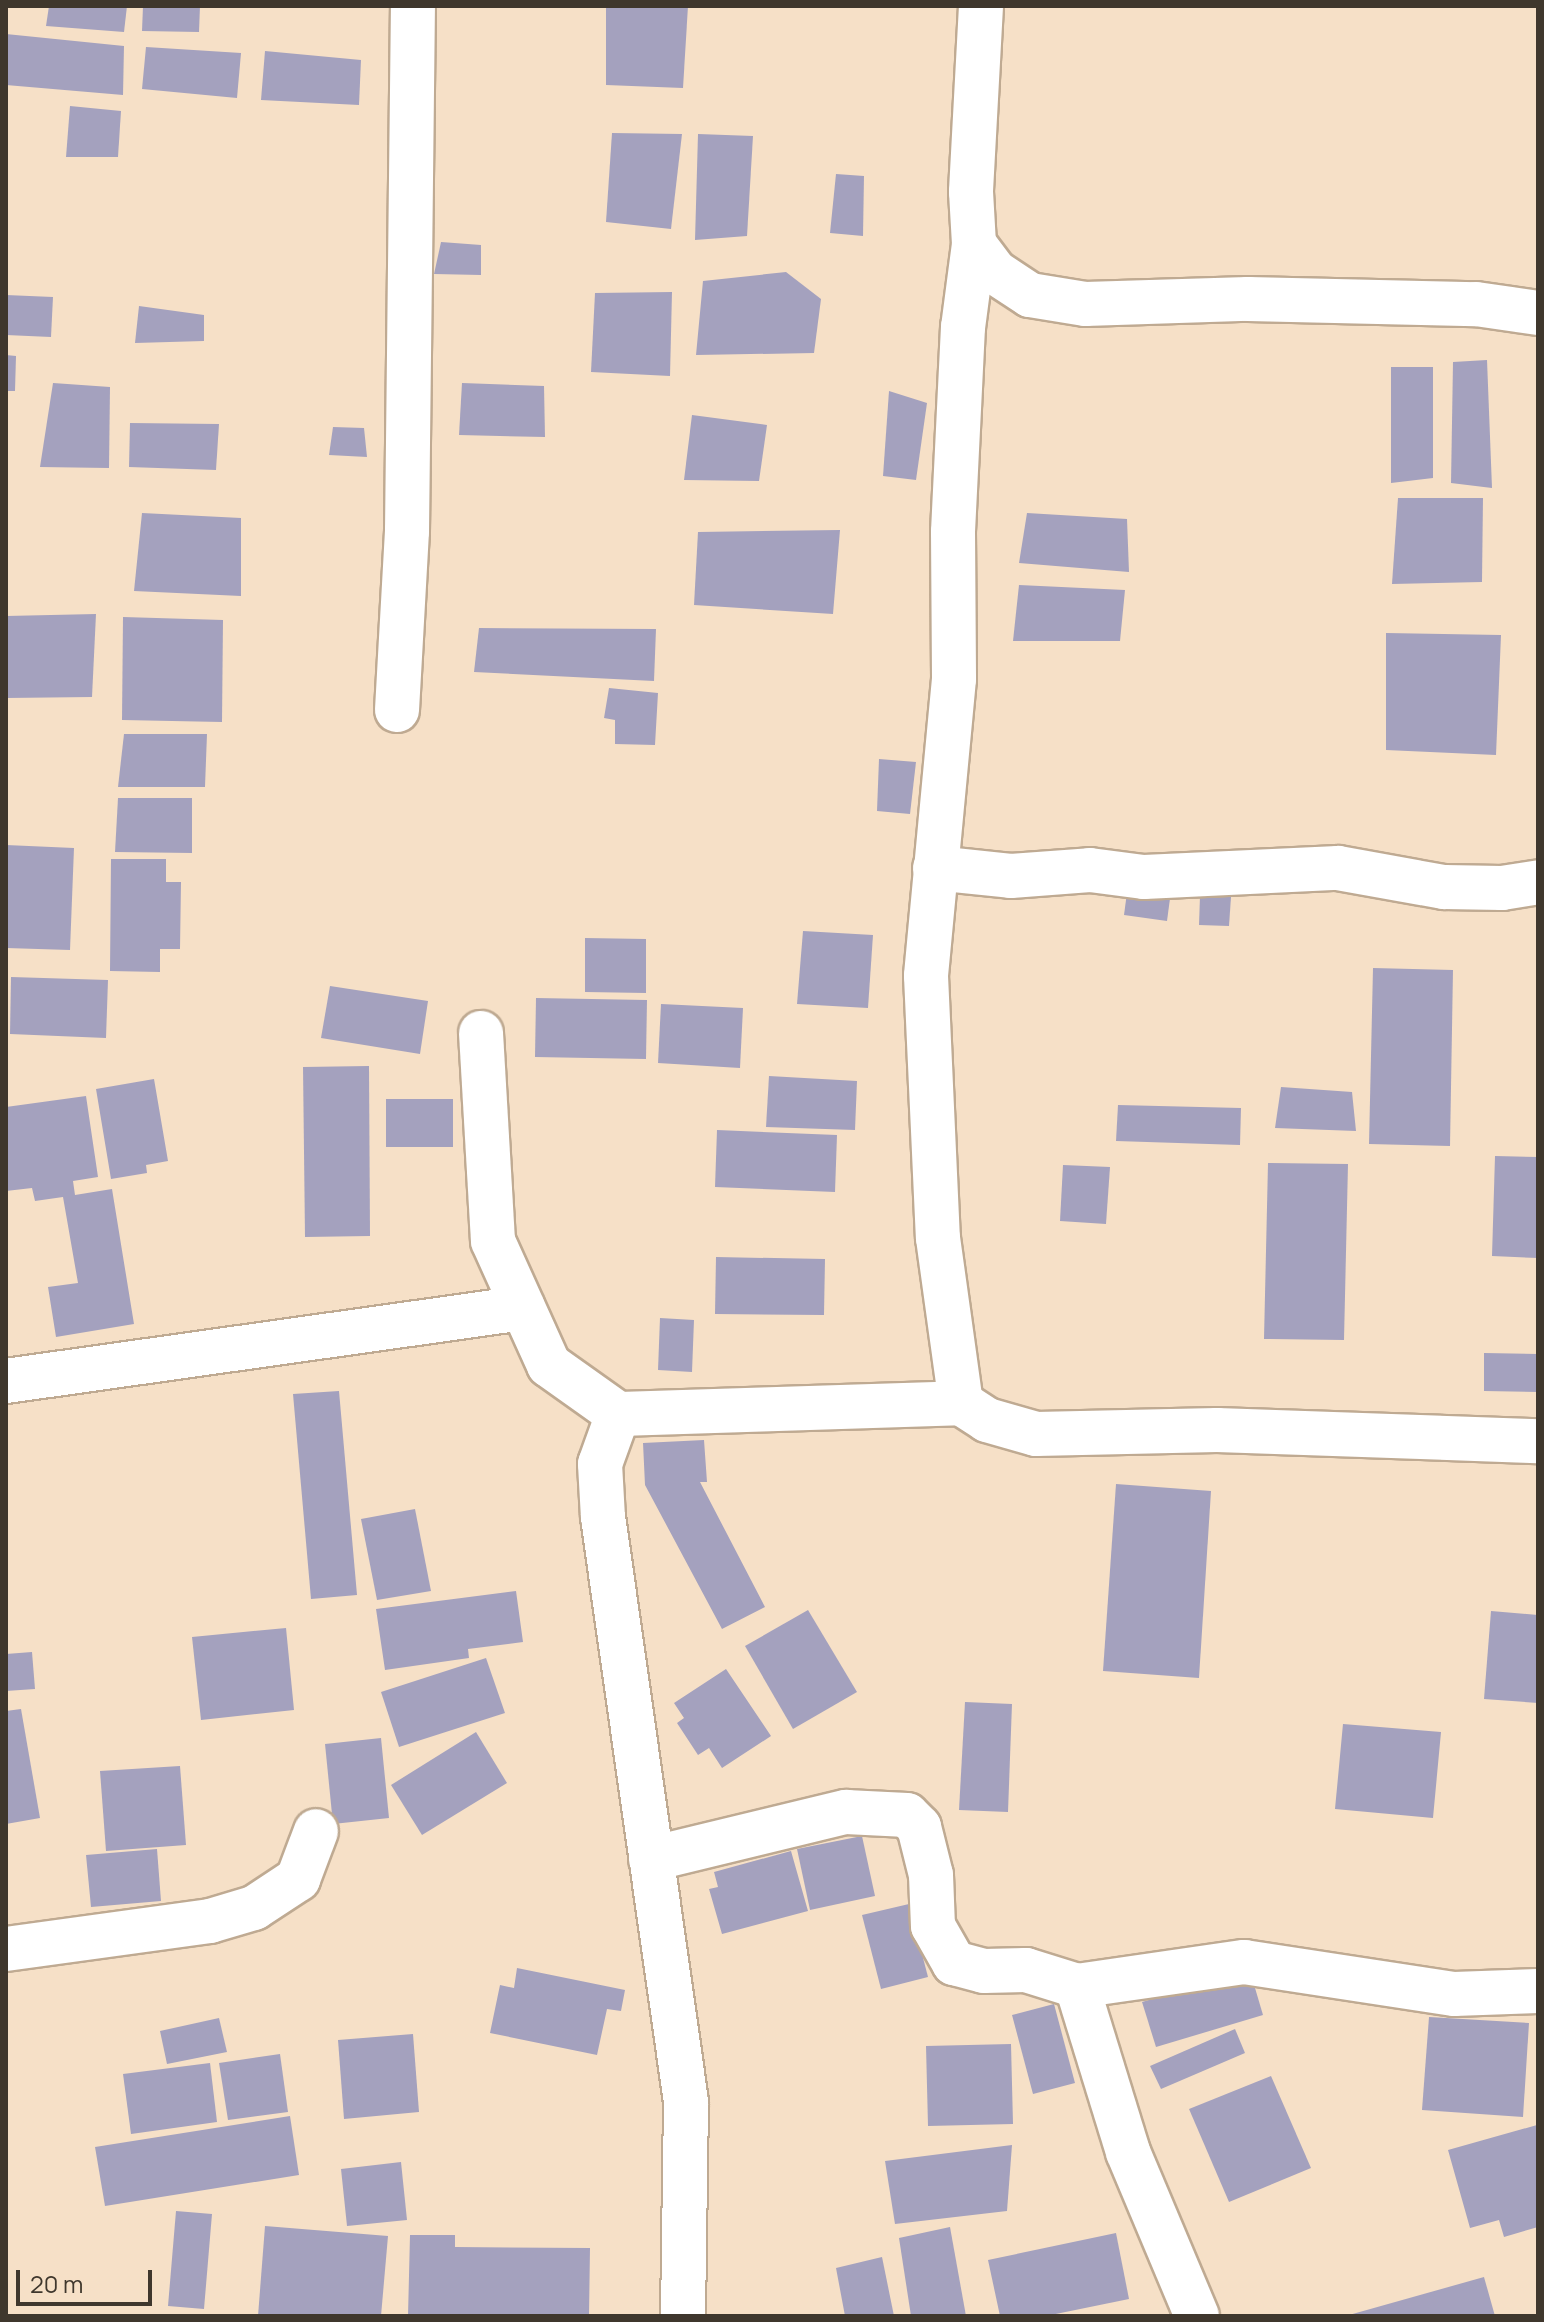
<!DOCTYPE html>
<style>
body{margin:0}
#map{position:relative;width:1544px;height:2322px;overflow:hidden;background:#f6e0c7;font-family:Manrope,sans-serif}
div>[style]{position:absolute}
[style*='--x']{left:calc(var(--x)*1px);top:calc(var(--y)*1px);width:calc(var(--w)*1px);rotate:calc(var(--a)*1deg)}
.building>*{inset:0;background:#a4a1be}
.roads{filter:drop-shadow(2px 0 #bfaa92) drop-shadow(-2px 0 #bfaa92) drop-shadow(0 2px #bfaa92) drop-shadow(0 -2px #bfaa92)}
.street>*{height:44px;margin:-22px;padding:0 22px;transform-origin:22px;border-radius:22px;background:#fff}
span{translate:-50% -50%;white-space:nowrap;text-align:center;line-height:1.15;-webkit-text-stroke:8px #f6e0c7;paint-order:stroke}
.frame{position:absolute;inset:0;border:8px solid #3f372d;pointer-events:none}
.scale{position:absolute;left:16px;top:2270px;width:136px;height:36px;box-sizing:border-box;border:4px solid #3f372d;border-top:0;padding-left:10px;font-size:24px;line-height:28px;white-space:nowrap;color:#3f372d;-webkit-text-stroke:6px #f6e0c7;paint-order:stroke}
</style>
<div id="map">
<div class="building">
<div style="clip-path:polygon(49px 6px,127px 6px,124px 32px,46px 26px)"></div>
<div style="clip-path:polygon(143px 6px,200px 6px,199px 32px,142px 31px)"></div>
<div style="clip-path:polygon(606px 6px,688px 6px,683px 88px,606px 85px)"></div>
<div style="clip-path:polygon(6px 34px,124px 46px,123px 95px,6px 85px)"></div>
<div style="clip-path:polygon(146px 47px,241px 53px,237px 98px,142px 89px)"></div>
<div style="clip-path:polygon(265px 51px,361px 60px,359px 105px,261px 100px)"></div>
<div style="clip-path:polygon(70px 106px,121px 111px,118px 157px,66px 157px)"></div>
<div style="clip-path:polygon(612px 133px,682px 134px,671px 229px,606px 222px)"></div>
<div style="clip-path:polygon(698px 134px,753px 136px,747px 236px,695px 240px)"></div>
<div style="clip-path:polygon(836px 174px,864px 176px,863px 236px,830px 233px)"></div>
<div style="clip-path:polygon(441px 242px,481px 245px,481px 275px,434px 274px)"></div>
<div style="clip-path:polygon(786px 272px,821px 299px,814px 353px,696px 355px,703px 281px)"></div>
<div style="clip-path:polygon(672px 292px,670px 376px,591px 372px,595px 293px)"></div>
<div style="clip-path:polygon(6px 295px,53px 297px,51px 337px,6px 335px)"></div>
<div style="clip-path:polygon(139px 306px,204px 315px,204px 341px,135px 343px)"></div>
<div style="clip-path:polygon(6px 355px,16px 356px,15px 391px,6px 391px)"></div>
<div style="clip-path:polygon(1487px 360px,1492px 488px,1451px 483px,1453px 362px)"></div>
<div style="clip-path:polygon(1391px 367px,1433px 367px,1433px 478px,1391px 483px)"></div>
<div style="clip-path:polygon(53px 383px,110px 387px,109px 468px,40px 467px)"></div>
<div style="clip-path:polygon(462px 383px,544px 386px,545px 437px,459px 435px)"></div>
<div style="clip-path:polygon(889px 391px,927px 403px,916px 480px,883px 476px)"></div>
<div style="clip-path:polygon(692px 415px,767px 425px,759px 481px,684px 480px)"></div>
<div style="clip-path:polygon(130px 423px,219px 424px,216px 470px,129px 467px)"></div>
<div style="clip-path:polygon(333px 427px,364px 428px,367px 457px,329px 455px)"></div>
<div style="clip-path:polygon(1398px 498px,1483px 498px,1482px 582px,1392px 584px)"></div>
<div style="clip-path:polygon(142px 513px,241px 518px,241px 596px,134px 591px)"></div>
<div style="clip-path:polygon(1027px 513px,1127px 519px,1129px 572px,1019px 563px)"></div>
<div style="clip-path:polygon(840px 530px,833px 614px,694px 605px,698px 532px)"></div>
<div style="clip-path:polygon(1019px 585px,1125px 590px,1120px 641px,1013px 641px)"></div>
<div style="clip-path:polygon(96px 614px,92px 697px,6px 698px,6px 616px)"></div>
<div style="clip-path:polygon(123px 617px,223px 620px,222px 722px,122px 720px)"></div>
<div style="clip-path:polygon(479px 628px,656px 629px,654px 681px,474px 672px)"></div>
<div style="clip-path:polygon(1386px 633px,1501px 635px,1496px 755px,1386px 750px)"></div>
<div style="clip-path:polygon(609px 688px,658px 693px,655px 745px,615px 744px,615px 720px,604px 718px)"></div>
<div style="clip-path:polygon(124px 734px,207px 734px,205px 787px,118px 787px)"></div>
<div style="clip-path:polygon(879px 759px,916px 762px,910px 814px,877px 811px)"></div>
<div style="clip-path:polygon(118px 798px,192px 798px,192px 853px,115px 852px)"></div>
<div style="clip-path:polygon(6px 845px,74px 848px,70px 950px,6px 948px)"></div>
<div style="clip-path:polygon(111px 859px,166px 859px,166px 882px,181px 882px,180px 949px,160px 949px,160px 972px,110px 971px)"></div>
<div style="clip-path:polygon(1128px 885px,1171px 891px,1167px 921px,1124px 915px)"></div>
<div style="clip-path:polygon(1200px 896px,1231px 897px,1229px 926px,1199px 925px)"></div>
<div style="clip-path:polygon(803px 931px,873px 935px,868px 1008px,797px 1004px)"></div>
<div style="clip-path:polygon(585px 938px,646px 939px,646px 993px,585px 992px)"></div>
<div style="clip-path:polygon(1373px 968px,1453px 970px,1450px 1146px,1369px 1144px)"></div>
<div style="clip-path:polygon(11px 977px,108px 980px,106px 1038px,10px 1034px)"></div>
<div style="clip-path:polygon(330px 986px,428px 1001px,420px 1054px,321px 1038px)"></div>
<div style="clip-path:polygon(536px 998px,647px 1000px,646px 1059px,535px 1057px)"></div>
<div style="clip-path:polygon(661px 1004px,743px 1008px,740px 1068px,658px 1063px)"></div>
<div style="clip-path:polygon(369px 1066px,370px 1236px,305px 1237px,303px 1067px)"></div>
<div style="clip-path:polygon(769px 1076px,857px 1081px,855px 1130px,766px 1127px)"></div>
<div style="clip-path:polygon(154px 1079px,168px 1161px,146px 1165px,147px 1173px,111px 1179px,96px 1089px)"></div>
<div style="clip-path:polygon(1281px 1087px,1352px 1092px,1356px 1131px,1275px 1128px)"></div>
<div style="clip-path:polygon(86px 1096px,98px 1177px,73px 1181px,75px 1195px,112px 1189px,134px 1324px,56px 1337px,48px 1287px,78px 1283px,63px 1197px,35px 1201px,32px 1188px,6px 1191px,6px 1107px)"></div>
<div style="clip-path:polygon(386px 1099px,453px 1099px,453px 1147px,386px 1147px)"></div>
<div style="clip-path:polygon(1118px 1105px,1241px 1108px,1240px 1145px,1116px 1141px)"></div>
<div style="clip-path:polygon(717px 1130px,837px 1135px,835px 1192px,715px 1187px)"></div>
<div style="clip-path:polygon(1495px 1156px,1538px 1157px,1538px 1258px,1492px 1256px)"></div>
<div style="clip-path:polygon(1268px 1163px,1348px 1164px,1344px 1340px,1264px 1339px)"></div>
<div style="clip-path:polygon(1063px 1165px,1110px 1167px,1106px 1224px,1060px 1221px)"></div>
<div style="clip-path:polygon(716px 1257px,825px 1259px,824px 1315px,715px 1314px)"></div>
<div style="clip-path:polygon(660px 1318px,694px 1320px,692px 1372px,658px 1370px)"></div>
<div style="clip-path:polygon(1484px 1353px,1538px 1354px,1538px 1392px,1484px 1391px)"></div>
<div style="clip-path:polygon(339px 1391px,357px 1595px,311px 1599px,293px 1394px)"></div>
<div style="clip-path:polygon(704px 1440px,707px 1482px,700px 1482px,765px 1607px,722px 1629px,645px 1485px,643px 1443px)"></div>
<div style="clip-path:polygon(1116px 1484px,1211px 1491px,1199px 1678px,1103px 1671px)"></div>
<div style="clip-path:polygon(415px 1509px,431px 1591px,377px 1600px,361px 1519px)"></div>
<div style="clip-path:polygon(516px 1591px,523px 1642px,468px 1649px,469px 1658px,385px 1670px,376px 1609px)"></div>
<div style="clip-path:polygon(808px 1610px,857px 1692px,793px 1729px,745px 1646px)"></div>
<div style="clip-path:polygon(1491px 1611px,1538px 1615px,1538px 1703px,1484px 1699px)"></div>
<div style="clip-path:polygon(286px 1628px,294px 1710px,201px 1720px,192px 1637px)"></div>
<div style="clip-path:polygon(32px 1652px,35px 1689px,6px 1691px,6px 1654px)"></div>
<div style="clip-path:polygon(486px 1658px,505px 1713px,399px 1747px,381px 1692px)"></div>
<div style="clip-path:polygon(726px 1669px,771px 1736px,722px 1768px,709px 1748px,698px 1755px,677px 1723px,684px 1718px,674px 1703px)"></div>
<div style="clip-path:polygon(965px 1702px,1012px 1704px,1008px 1812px,959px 1810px)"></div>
<div style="clip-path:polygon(21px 1709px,40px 1818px,6px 1824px,6px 1711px)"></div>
<div style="clip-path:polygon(1343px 1724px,1441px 1732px,1433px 1818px,1335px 1809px)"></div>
<div style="clip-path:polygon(476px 1732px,507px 1783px,422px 1835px,391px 1785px)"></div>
<div style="clip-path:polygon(381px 1738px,389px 1818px,333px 1824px,325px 1744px)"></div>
<div style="clip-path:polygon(180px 1766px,186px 1845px,106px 1851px,100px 1771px)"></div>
<div style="clip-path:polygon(862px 1836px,875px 1896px,810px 1910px,797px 1849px)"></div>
<div style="clip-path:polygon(157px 1849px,161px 1901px,91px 1907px,86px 1855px)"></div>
<div style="clip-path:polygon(791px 1851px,808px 1911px,722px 1934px,709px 1889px,718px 1887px,714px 1872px)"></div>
<div style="clip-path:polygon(909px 1904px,928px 1977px,881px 1989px,862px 1915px)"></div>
<div style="clip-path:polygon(517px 1968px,625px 1990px,621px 2011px,607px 2009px,597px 2055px,490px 2033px,500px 1985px,514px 1988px)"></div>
<div style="clip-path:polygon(1250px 1971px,1263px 2015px,1156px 2047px,1142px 2002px)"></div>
<div style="clip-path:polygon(1054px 2004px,1075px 2083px,1033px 2094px,1012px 2015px)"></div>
<div style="clip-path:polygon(1429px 2017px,1529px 2023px,1523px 2117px,1422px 2110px)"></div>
<div style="clip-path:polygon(219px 2018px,227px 2052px,167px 2064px,160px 2031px)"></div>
<div style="clip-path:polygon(1235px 2029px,1245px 2053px,1161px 2089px,1150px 2066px)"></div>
<div style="clip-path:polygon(413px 2034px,419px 2112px,344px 2119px,338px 2040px)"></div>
<div style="clip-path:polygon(1011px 2044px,1013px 2124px,928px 2126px,926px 2046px)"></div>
<div style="clip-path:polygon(280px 2054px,288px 2112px,228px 2120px,219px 2063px)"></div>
<div style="clip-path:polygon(210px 2063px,217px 2122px,131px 2134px,123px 2074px)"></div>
<div style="clip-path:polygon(1271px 2076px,1311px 2168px,1229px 2202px,1189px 2109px)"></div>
<div style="clip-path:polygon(290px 2116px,299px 2175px,105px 2206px,95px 2147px)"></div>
<div style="clip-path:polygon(1537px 2125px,1538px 2227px,1504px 2237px,1499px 2220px,1470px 2228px,1448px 2150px)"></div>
<div style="clip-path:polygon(1012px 2145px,1007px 2211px,895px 2224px,885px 2161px)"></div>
<div style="clip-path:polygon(401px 2162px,407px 2220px,347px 2226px,341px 2169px)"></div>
<div style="clip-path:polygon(176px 2211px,212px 2214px,204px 2309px,168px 2306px)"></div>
<div style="clip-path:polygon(265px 2226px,388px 2236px,381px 2316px,258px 2316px)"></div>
<div style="clip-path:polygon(950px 2227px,966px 2316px,911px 2316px,899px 2238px)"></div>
<div style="clip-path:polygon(1116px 2233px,1129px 2299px,1046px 2316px,1000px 2316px,988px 2260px)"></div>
<div style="clip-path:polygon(410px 2235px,455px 2235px,455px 2247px,590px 2248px,589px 2316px,408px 2316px)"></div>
<div style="clip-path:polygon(882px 2257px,894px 2316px,845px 2316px,836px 2268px)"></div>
<div style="clip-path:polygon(1484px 2277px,1495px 2316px,1349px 2316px,1349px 2315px)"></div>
</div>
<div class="roads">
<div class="street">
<div style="--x:981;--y:6;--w:186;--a:93.1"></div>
<div style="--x:971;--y:192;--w:52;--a:86.7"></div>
<div style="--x:974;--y:244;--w:35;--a:53"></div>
<div style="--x:995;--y:272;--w:42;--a:33.3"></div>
<div style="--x:1030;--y:295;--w:56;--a:9.3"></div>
<div style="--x:1085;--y:304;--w:163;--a:-1.8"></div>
<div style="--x:1248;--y:299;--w:228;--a:1.3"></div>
<div style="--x:1476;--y:304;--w:63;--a:8.3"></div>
<div style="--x:974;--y:244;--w:84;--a:97.5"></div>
<div style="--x:963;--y:327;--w:205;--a:92.8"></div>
<div style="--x:953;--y:532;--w:147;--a:89.6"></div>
<div style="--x:954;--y:679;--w:298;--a:95.4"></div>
<div style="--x:926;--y:976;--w:262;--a:87.4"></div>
<div style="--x:938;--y:1238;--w:167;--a:82.1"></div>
<div style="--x:961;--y:1403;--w:31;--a:33"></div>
<div style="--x:987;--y:1420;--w:51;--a:15.9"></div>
<div style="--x:1036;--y:1434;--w:181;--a:-1.3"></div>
<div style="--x:1217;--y:1430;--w:321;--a:2"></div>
<div style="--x:397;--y:710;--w:179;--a:-86.8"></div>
<div style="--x:407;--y:531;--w:525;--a:-89.35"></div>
<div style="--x:935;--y:868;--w:76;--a:6"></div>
<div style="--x:1011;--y:876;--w:79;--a:-4.3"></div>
<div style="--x:1090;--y:870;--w:54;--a:7.4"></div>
<div style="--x:1144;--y:877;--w:194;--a:-2.7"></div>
<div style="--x:1338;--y:868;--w:108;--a:10.2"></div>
<div style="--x:1444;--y:887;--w:58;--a:1"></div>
<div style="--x:1502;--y:888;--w:36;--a:-9"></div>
<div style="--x:481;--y:1033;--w:208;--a:86.7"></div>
<div style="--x:493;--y:1241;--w:136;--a:65.7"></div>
<div style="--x:549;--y:1365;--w:85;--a:35.4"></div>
<div style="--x:618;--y:1414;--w:53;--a:109.8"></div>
<div style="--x:600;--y:1464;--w:53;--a:86.8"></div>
<div style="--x:603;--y:1517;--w:591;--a:81.92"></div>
<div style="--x:686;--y:2102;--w:214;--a:90.8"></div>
<div style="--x:6;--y:1381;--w:522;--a:-8.04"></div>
<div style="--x:618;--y:1414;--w:343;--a:-1.8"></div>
<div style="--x:651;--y:1859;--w:201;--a:-13.6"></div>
<div style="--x:846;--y:1812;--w:61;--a:2.8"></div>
<div style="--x:907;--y:1815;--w:17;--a:45"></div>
<div style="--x:919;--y:1827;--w:49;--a:76"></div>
<div style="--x:931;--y:1875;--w:51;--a:87.8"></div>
<div style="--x:933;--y:1926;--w:43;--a:60.4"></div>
<div style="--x:954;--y:1963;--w:31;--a:15"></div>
<div style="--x:984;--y:1971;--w:42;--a:-1.4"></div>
<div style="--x:1026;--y:1970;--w:53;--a:17.4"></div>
<div style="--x:1077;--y:1986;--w:169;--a:-8.2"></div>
<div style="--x:1244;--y:1962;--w:212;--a:8.7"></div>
<div style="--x:1454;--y:1994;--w:84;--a:-2"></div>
<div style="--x:6;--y:1949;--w:206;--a:-7.8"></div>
<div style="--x:210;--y:1921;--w:46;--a:-16.5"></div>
<div style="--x:254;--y:1908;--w:53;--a:-33.4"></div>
<div style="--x:298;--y:1879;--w:51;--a:-69.4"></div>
<div style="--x:1077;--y:1986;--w:174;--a:72.9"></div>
<div style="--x:1128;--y:2152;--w:178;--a:67.2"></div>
</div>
</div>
<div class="frame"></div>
<div class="scale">20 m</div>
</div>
